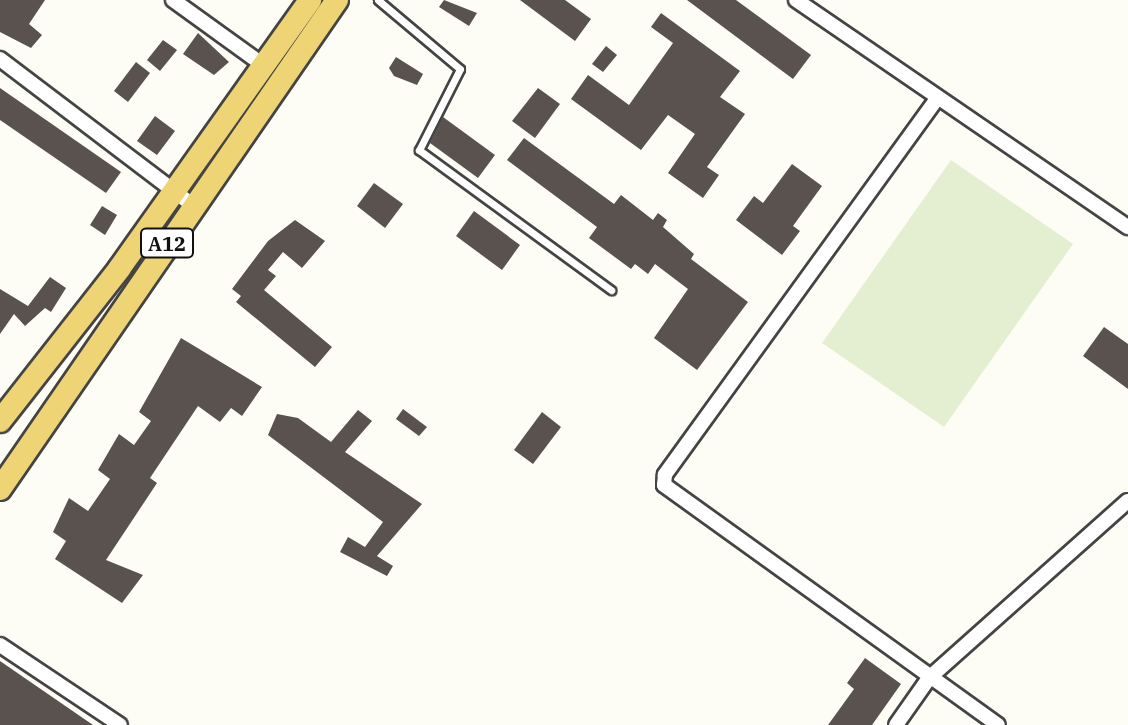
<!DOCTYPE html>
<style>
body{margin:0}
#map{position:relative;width:1128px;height:725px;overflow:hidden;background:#fefdf5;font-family:"IBM Plex Serif",serif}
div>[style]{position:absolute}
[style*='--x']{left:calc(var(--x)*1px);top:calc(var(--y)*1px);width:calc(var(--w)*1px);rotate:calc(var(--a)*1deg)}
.pitch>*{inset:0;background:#e4efd1}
.building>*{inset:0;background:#59524e}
.roads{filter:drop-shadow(2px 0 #444) drop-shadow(-2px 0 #444) drop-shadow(0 2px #444) drop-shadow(0 -2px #444)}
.lane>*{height:7px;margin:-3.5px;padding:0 3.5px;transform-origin:3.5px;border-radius:3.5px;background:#fff}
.street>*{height:14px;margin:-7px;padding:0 7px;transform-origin:7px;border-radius:7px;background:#fff}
.primary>*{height:22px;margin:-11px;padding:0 11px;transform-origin:11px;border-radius:11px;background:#eed475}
span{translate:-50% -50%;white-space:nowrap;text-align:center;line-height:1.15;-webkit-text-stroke:8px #fff;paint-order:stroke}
.shield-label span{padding:2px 6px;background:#fff;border:2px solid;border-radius:6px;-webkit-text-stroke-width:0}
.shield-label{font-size:20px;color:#111;font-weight:700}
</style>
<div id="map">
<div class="pitch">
<div style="clip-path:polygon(951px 160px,1073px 244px,944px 427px,822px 343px)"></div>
</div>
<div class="building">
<div style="clip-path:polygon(0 0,45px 0,29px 24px,42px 35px,31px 48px,0 32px)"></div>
<div style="clip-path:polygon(444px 0,477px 13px,469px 26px,439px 7px)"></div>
<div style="clip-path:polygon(520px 0,565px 0,591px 19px,575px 41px)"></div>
<div style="clip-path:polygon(687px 0,736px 0,811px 55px,793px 79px)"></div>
<div style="clip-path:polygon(661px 13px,740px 71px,720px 97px,745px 114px,707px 167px,719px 175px,703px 198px,668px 173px,695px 134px,668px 115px,641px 150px,571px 99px,588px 75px,629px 105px,673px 43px,651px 27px)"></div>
<div style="clip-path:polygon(198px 33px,229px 62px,214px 75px,183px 54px)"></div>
<div style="clip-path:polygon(163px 40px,177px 50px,160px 71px,147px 60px)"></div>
<div style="clip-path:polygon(606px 46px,617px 55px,603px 72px,592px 64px)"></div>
<div style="clip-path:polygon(396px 57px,423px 74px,417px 85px,394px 76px,389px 68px)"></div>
<div style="clip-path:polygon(136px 62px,150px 73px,128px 102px,114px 91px)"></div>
<div style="clip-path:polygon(0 88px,121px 172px,106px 193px,0 120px)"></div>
<div style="clip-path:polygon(538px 88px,560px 104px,535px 138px,512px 121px)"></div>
<div style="clip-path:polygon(155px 116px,175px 131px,157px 155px,137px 141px)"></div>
<div style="clip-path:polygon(443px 117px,495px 155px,478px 178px,430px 143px)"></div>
<div style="clip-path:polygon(524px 138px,614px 204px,621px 195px,653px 220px,658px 213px,667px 220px,663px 227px,694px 254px,691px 259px,748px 302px,697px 370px,654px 338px,688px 289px,655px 264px,648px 274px,635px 264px,631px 269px,589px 238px,597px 227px,507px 160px)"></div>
<div style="clip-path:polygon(792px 164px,822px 186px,793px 226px,800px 231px,782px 255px,736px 220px,754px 196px,763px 203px)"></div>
<div style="clip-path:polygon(374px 183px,403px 204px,385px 228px,357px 206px)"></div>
<div style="clip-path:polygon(102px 206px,117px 215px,105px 235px,90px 225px)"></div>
<div style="clip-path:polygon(474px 211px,520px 245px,502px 270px,456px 236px)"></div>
<div style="clip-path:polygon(295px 220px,325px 241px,302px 268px,283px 252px,268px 270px,276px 276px,264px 290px,332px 347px,315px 367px,236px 302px,241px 296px,232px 289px,268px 241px)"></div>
<div style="clip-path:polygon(50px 277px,66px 288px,51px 312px,45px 308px,25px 326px,14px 314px,0 334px,0 289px,28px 306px)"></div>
<div style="clip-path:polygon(1104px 327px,1128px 344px,1128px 389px,1083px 356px)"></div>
<div style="clip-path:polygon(181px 338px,262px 387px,242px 416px,231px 408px,220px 422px,198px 406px,150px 478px,157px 483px,106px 560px,143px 575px,122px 603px,55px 559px,66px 541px,53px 532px,69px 498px,88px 511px,110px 479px,98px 470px,119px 434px,134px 445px,151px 421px,139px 412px)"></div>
<div style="clip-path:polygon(403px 409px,427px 427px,419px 436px,396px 419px)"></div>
<div style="clip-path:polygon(358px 410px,372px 421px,345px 452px,422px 504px,377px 556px,393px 566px,387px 576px,340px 552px,348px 537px,365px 547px,383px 522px,268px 435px,277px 414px,298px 418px,331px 442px)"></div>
<div style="clip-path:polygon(542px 412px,561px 427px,533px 464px,514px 450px)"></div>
<div style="clip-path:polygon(865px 658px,901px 684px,872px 725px,828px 725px,854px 689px,847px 683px)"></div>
<div style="clip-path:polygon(0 661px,93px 725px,0 725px)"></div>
</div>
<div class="roads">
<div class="lane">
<div style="--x:378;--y:0;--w:107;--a:40.1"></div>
<div style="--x:460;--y:69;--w:91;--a:116.8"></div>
<div style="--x:419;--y:150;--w:238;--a:36.1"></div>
</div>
<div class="street">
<div style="--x:173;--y:0;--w:111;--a:35.8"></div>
<div style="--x:796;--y:0;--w:402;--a:34.4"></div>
<div style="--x:0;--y:59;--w:243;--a:37.2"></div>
<div style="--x:936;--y:100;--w:463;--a:125.9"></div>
<div style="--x:665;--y:475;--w:10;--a:96"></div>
<div style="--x:664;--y:485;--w:411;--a:35.7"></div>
<div style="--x:0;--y:645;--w:144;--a:33.7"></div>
<div style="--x:896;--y:725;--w:57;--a:-54.9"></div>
<div style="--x:929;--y:678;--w:266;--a:-41.7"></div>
</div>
<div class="primary">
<div style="--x:0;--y:421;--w:193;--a:-51.9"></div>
<div style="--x:119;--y:269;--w:330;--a:-54.6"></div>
<div style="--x:0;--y:489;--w:594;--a:-55.43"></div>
</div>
</div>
<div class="shield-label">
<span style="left:167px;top:243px">A12</span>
</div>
</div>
